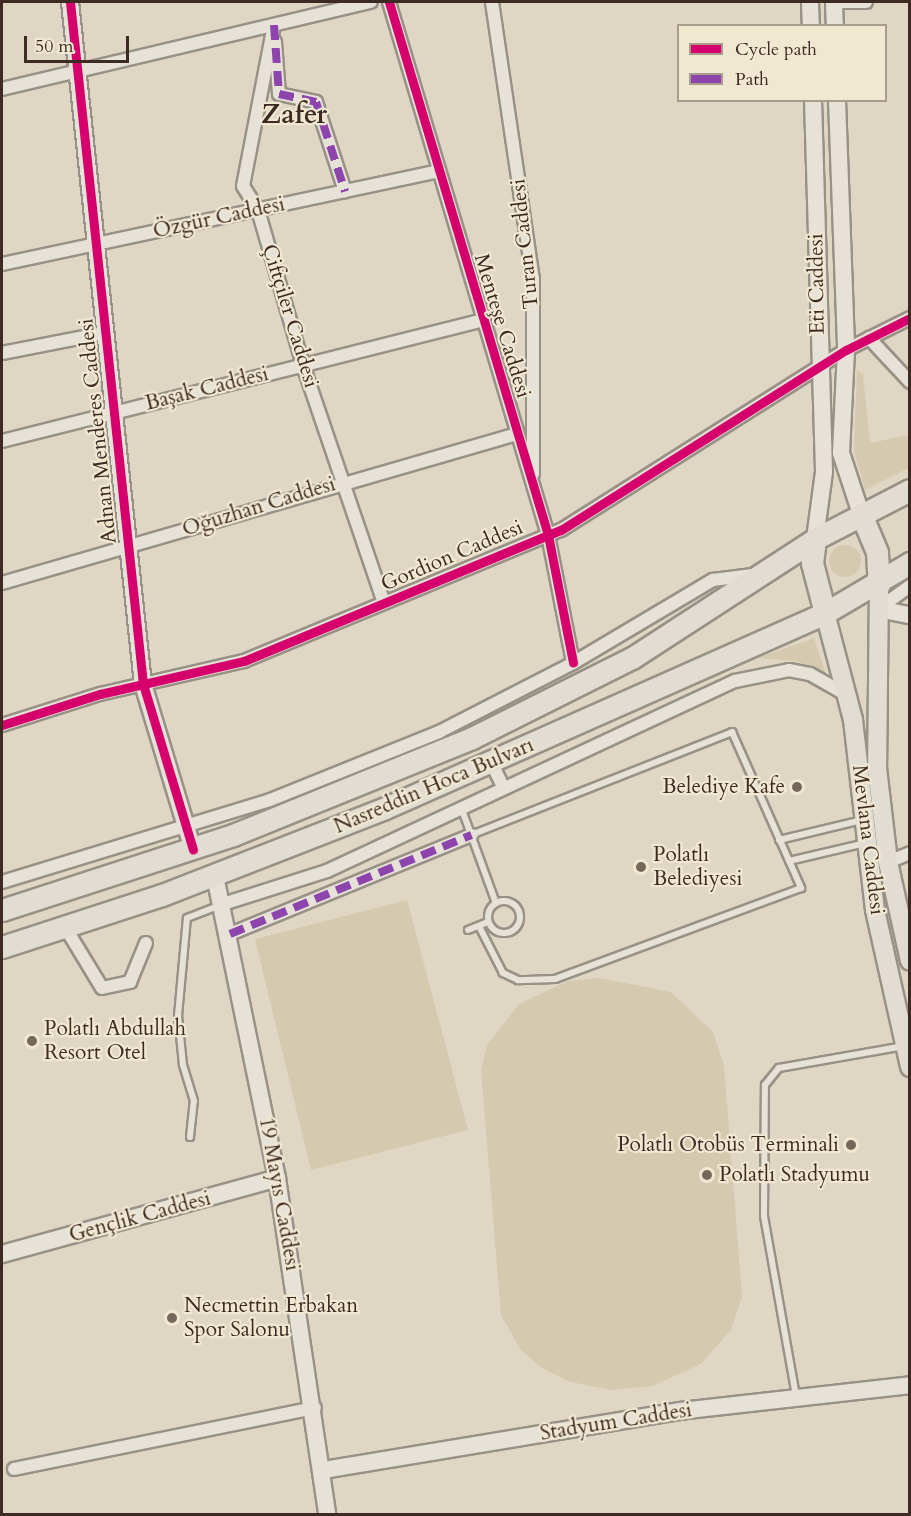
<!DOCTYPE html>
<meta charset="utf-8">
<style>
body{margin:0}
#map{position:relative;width:911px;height:1516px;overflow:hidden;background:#dfd7c4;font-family:Cardo,serif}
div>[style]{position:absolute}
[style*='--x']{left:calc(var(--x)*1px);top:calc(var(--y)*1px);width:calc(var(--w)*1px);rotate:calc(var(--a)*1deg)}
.green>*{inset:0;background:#d5c9b0}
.round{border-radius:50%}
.roads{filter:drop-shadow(2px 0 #989185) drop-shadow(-2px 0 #989185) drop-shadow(0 2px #989185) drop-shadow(0 -2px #989185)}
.lane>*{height:6px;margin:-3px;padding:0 3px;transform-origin:3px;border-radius:3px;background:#e6e2d8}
.lane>.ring{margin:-3px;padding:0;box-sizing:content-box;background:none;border:6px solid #e6e2d8;border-radius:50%}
.street>*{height:12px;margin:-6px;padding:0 6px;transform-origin:6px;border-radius:6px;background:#e6e2d8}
.secondary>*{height:16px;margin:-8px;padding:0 8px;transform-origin:8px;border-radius:8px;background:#e6e2d8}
.primary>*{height:18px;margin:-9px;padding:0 9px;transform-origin:9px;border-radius:9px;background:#e2ddd2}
.highway>*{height:21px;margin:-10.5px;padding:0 10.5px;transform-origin:10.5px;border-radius:10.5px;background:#e2ddd2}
.quiet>*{height:8px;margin-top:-4px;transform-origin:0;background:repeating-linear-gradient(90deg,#8e44ad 0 15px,transparent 0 23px)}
.cycleway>*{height:9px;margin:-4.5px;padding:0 4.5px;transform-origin:4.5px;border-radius:4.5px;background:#d6006c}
.dots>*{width:16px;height:16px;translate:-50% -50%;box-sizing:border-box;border:3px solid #f1e8d2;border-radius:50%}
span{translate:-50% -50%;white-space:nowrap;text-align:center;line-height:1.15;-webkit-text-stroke:4.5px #f1e8d2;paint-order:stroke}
.street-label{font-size:21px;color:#3d2b23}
.poi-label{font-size:21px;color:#3d2b23}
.right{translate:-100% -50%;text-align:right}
.left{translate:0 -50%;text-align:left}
.district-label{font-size:27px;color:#3d2b23;font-weight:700}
.frame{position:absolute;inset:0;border:3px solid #3d2b23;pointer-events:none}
.legend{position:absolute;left:677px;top:24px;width:210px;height:78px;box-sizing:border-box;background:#f1e8d2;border:2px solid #a99c8c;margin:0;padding:8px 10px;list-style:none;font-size:18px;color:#3d2b23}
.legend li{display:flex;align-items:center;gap:12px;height:30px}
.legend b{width:30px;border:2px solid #a99c8c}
.scale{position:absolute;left:24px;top:36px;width:105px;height:27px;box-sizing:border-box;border:3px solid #3d2b23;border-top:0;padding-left:8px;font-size:18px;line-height:21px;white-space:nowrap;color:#3d2b23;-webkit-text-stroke:4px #f1e8d2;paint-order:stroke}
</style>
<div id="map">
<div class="green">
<div style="clip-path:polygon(857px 370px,863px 375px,870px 443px,909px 435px,909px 468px,865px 490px,854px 451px)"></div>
<div class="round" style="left:829px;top:545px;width:32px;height:32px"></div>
<div style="clip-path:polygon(814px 638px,826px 674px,795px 661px,758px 658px)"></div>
<div style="clip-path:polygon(407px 900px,468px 1130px,311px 1170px,255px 939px)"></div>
<div style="clip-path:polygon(599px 978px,671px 992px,713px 1032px,724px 1066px,742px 1296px,731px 1330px,701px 1364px,652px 1386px,611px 1390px,571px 1382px,542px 1368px,521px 1350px,501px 1315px,481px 1069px,487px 1045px,519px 1004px,568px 981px)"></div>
</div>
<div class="roads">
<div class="lane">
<div style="--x:461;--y:807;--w:102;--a:70"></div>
<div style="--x:471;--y:835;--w:281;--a:-21.5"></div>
<div style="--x:732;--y:732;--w:171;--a:66.1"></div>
<div style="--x:801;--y:888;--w:262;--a:159.7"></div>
<div style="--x:555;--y:979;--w:37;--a:178"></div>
<div style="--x:518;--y:980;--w:17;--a:-155"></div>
<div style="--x:503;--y:973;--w:53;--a:-117.1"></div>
<div style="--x:779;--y:840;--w:85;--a:-13.5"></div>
<div style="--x:789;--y:861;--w:78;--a:-13.3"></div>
<div class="ring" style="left:488px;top:901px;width:26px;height:26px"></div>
<div style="--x:468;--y:930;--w:22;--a:-22"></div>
<div style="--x:190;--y:1137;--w:36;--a:-84"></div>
<div style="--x:194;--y:1101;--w:38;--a:-107"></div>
<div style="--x:183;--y:1065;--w:49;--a:-95.8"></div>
<div style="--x:178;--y:1016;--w:98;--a:-84.8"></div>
<div style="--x:187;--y:918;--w:34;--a:-21"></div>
<div style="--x:796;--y:1396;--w:183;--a:-100.1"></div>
<div style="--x:764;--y:1216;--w:131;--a:-89.6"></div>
<div style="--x:765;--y:1085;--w:22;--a:-51"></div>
<div style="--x:779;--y:1068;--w:127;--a:-10"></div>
</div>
<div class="street">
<div style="--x:389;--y:2;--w:556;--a:73.39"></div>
<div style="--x:548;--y:535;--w:130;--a:78.9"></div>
<div style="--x:492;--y:2;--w:279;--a:81.6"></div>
<div style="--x:533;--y:278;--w:196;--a:90"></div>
<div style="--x:834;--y:2;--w:32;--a:0"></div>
<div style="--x:274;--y:25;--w:164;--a:100.9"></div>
<div style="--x:243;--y:186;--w:28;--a:58"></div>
<div style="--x:258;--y:210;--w:161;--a:73.8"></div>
<div style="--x:303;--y:365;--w:251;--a:71.2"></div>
<div style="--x:275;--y:42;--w:52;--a:85.6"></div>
<div style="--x:279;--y:94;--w:38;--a:12"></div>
<div style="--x:316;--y:102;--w:94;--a:72"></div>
<div style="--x:2;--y:89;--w:379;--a:-13.3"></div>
<div style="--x:2;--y:264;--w:444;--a:-12"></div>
<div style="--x:869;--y:338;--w:60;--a:47"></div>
<div style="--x:2;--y:353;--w:105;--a:-11"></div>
<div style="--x:2;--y:441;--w:495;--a:-14.1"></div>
<div style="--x:2;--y:583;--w:536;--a:-16.14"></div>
<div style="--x:878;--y:609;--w:39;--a:-36"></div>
<div style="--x:2;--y:725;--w:103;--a:-17.6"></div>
<div style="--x:100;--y:694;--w:148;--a:-12.9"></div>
<div style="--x:244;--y:661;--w:343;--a:-22.5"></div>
<div style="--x:561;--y:530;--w:337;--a:-32.3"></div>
<div style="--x:846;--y:350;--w:72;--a:-26.6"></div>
<div style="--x:491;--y:762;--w:28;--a:64"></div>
<div style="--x:888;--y:862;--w:24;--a:-22"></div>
<div style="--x:2;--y:882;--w:280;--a:-17"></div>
<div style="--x:270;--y:800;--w:182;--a:-21.9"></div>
<div style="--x:439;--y:732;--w:151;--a:-27.2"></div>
<div style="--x:573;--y:663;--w:163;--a:-30.7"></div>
<div style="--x:713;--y:580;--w:46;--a:-7.4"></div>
<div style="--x:223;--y:904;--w:109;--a:-17.6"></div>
<div style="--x:327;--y:871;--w:450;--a:-25"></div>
<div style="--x:735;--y:681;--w:55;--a:-11.5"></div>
<div style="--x:789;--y:670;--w:21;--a:11"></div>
<div style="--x:810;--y:674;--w:43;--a:29.6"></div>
<div style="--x:65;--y:927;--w:71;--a:58.8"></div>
<div style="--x:102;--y:988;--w:29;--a:-12"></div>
<div style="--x:130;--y:982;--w:42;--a:-67.7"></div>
<div style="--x:230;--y:934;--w:261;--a:-22.3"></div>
<div style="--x:14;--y:1469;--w:307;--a:-11.5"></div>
</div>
<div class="secondary">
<div style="--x:70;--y:2;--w:686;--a:83.89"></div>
<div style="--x:143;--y:684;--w:173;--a:73.2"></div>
<div style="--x:810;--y:2;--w:24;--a:88"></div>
<div style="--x:834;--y:2;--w:24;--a:88"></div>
<div style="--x:813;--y:100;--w:372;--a:88.3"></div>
<div style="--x:824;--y:472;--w:68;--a:97.7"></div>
<div style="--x:837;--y:100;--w:250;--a:87.9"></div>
<div style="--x:846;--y:350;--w:103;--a:92.8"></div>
<div style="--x:841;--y:453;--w:64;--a:71.8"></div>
<div style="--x:878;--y:609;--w:33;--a:11"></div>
<div style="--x:215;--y:876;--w:308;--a:78.4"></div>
<div style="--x:277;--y:1178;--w:340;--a:81.5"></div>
<div style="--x:2;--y:1254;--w:285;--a:-15.4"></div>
<div style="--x:323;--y:1470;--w:362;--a:-9.4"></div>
<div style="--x:680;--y:1411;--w:231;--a:-6.4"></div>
</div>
<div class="primary">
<div style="--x:879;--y:585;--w:183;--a:90.6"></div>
<div style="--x:877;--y:768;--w:95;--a:83.3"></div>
<div style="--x:888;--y:862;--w:101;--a:77.5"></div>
<div style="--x:825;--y:613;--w:111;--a:75.3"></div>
<div style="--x:853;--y:720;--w:191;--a:83.4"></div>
<div style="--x:875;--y:910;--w:161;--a:77.4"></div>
</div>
<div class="highway">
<div style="--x:861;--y:514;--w:41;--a:67.2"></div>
<div style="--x:877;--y:552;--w:33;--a:87"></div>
<div style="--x:815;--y:539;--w:24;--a:97"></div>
<div style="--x:812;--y:563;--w:52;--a:75.4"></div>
<div style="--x:2;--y:910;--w:243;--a:-18"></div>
<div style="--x:233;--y:835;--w:258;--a:-22.1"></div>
<div style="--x:472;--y:738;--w:179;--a:-26.6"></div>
<div style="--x:632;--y:658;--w:218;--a:-33"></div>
<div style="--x:815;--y:539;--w:107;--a:-27.3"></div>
<div style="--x:2;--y:947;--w:168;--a:-18"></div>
<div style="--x:162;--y:895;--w:237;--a:-21.3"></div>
<div style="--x:383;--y:809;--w:484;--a:-23.9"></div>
<div style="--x:825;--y:613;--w:99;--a:-30.5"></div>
</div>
</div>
<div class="quiet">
<div style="--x:274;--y:25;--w:69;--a:85.9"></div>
<div style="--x:279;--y:94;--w:38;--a:12"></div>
<div style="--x:316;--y:102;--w:94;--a:72"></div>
<div style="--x:230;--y:934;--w:261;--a:-22.3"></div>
</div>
<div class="cycleway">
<div style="--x:70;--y:2;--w:686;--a:83.89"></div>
<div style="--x:143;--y:684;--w:173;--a:73.2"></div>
<div style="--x:389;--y:2;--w:556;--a:73.39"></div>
<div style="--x:548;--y:535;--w:130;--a:78.9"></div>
<div style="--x:2;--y:725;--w:103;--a:-17.6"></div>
<div style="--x:100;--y:694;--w:148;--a:-12.9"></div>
<div style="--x:244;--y:661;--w:343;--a:-22.5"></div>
<div style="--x:561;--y:530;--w:337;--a:-32.3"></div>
<div style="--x:846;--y:350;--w:72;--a:-26.6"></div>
</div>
<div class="dots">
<div style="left:797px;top:787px;background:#76675b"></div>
<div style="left:641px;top:867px;background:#76675b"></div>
<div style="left:32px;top:1041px;background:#76675b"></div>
<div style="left:851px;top:1145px;background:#76675b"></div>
<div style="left:707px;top:1175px;background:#76675b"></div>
<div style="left:172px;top:1318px;background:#76675b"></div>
</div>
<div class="street-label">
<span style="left:219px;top:218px;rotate:-12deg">Özgür Caddesi</span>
<span style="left:525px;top:244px;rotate:-96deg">Turan Caddesi</span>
<span style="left:817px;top:284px;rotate:-91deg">Eti Caddesi</span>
<span style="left:290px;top:316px;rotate:73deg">Çiftçiler Caddesi</span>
<span style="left:502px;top:326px;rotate:73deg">Menteşe Caddesi</span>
<span style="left:207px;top:389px;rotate:-14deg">Başak Caddesi</span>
<span style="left:98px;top:431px;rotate:-96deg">Adnan Menderes Caddesi</span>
<span style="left:259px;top:507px;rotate:-17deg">Oğuzhan Caddesi</span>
<span style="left:452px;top:556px;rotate:-23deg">Gordion Caddesi</span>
<span style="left:434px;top:786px;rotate:-23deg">Nasreddin Hoca Bulvarı</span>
<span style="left:868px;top:840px;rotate:83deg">Mevlana Caddesi</span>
<span style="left:279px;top:1194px;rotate:80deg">19 Mayıs Caddesi</span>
<span style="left:140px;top:1217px;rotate:-15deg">Gençlik Caddesi</span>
<span style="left:616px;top:1422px;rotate:-9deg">Stadyum Caddesi</span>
</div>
<div class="poi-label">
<span class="right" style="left:785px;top:787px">Belediye Kafe</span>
<span class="left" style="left:653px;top:867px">Polatlı<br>Belediyesi</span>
<span class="left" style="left:44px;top:1041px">Polatlı Abdullah<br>Resort Otel</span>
<span class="right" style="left:839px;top:1145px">Polatlı Otobüs Terminali</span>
<span class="left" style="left:719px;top:1175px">Polatlı Stadyumu</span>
<span class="left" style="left:184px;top:1318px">Necmettin Erbakan<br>Spor Salonu</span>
</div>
<div class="district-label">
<span style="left:294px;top:115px">Zafer</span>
</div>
<div class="frame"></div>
<ul class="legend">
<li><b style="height:8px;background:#d6006c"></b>Cycle path</li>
<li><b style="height:8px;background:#8e44ad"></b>Path</li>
</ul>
<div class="scale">50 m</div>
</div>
